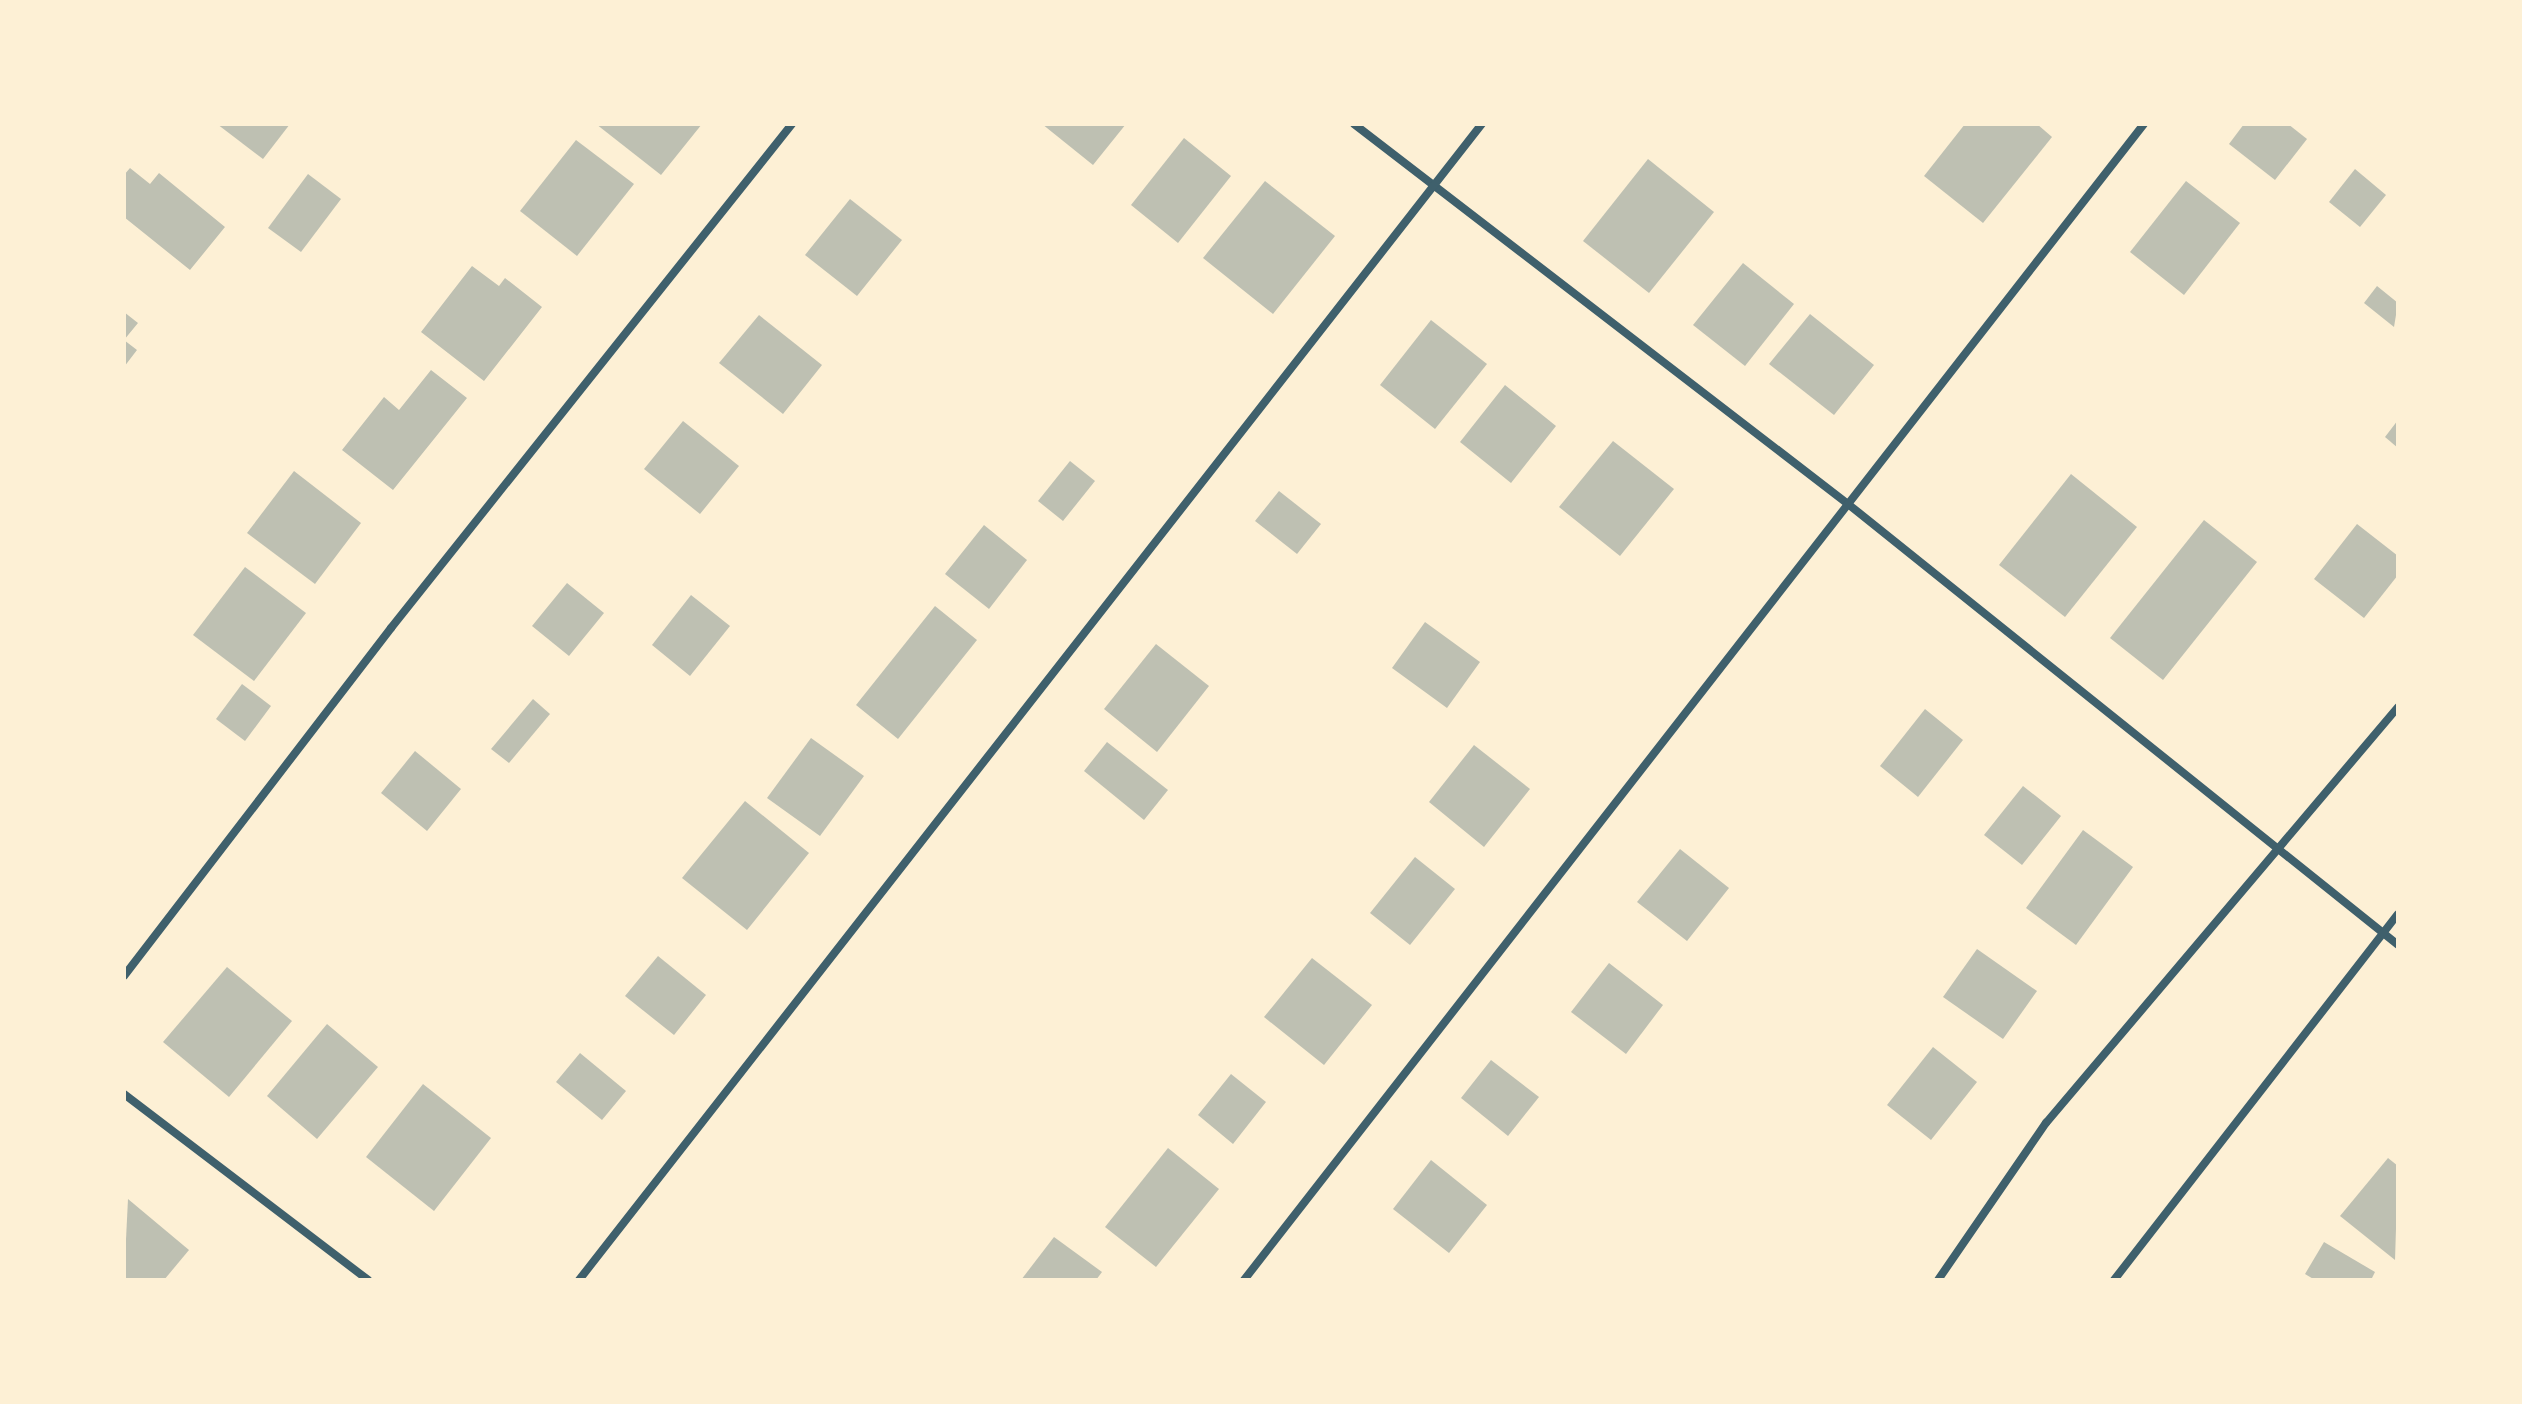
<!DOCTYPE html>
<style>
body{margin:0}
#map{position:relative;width:2522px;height:1404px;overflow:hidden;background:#fdf0d5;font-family:"Fira Sans Condensed",sans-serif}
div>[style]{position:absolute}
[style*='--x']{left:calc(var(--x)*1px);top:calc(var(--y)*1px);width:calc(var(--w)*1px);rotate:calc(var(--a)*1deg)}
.building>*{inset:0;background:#bec0b2}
.minor>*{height:8px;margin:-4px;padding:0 4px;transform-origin:4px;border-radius:4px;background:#3f606c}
span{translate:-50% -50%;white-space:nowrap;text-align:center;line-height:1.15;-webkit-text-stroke:8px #fdf0d5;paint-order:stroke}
.frame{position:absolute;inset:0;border:126px solid #fdf0d5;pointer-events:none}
</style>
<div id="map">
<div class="building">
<div style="clip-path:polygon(217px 124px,290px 124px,263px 159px)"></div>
<div style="clip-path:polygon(596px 124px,702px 124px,661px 175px)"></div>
<div style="clip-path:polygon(1042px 124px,1126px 124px,1093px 165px)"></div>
<div style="clip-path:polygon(1965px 124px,2037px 124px,2052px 137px,1983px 223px,1924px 176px)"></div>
<div style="clip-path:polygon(2244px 124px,2288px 124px,2307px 139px,2275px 180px,2229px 144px)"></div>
<div style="clip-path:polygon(1184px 138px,1231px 176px,1178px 243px,1131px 205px)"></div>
<div style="clip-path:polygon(576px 140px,634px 184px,577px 256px,520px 211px)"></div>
<div style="clip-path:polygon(1648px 159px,1714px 212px,1649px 293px,1583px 241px)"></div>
<div style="clip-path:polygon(130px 168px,150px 184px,159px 173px,225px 227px,190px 270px,124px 217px,124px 175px)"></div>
<div style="clip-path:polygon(2355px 169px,2386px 195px,2360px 227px,2329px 202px)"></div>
<div style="clip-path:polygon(308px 174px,341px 199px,301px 252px,268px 228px)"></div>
<div style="clip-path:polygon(1265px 181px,1335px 236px,1273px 314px,1203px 258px)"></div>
<div style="clip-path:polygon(2186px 181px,2240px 223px,2184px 295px,2130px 252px)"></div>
<div style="clip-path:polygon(850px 199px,902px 240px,857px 296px,805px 255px)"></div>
<div style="clip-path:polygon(1743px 263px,1794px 304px,1745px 366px,1693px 325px)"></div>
<div style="clip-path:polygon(472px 266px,499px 286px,505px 278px,542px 307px,484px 381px,421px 332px)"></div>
<div style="clip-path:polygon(2377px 286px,2398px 303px,2394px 327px,2364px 303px)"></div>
<div style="clip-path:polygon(124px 312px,138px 323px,124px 340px,137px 350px,124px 367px)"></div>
<div style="clip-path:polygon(1810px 314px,1874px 365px,1834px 415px,1769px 364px)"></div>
<div style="clip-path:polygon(759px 315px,822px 365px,783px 414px,719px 363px)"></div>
<div style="clip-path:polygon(1431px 320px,1487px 364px,1435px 429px,1380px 385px)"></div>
<div style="clip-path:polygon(431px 370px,467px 398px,393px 490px,342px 450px,384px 397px,399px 410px)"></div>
<div style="clip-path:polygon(1505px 385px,1556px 426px,1511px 483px,1460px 442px)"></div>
<div style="clip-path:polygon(2398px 420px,2398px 448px,2385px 437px)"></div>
<div style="clip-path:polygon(683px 421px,739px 466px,700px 514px,644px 469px)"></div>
<div style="clip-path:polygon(1613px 441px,1674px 489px,1620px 556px,1559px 507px)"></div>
<div style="clip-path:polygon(1070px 461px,1095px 481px,1063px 521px,1038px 501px)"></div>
<div style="clip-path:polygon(294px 471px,361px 523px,315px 584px,247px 533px)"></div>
<div style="clip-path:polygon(2071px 474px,2137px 527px,2065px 617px,1999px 565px)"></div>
<div style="clip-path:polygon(1279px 491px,1321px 524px,1297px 554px,1255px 521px)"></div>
<div style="clip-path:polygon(2204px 520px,2257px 562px,2163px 680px,2110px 638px)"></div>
<div style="clip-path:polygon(2357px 524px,2398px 556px,2398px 575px,2364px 618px,2314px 579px)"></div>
<div style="clip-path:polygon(984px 525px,1027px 560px,989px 609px,945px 574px)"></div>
<div style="clip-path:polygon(245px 567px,306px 613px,254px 681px,193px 635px)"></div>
<div style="clip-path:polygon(567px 583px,604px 613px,569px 656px,532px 626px)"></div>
<div style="clip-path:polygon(691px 595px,730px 626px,690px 676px,652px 645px)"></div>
<div style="clip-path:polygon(935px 606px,977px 640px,898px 739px,856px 705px)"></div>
<div style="clip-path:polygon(1425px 622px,1480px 662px,1447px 708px,1392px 668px)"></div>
<div style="clip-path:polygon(1156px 644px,1209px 686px,1157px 752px,1104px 709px)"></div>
<div style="clip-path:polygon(242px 684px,271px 706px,245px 741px,216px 719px)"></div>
<div style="clip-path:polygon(533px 699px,550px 714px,509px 763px,491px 749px)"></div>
<div style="clip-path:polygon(1925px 709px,1963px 740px,1918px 797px,1880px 766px)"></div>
<div style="clip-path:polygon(811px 738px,864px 776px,820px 836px,767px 798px)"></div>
<div style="clip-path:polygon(1107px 742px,1168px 790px,1144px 820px,1084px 771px)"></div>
<div style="clip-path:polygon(1474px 745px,1530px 789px,1484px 847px,1429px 802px)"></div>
<div style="clip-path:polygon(415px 751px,461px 789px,427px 831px,381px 793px)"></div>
<div style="clip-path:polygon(2023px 786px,2061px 816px,2022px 865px,1984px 835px)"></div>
<div style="clip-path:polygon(745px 801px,809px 853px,747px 930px,682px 878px)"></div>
<div style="clip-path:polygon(2083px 830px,2133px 867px,2076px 945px,2026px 908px)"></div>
<div style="clip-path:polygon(1680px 849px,1729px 888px,1687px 941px,1637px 902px)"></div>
<div style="clip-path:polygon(1415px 857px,1455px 889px,1410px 945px,1370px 913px)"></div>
<div style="clip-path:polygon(1977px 949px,2037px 991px,2003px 1039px,1943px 997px)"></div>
<div style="clip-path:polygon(658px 956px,706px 995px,674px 1035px,625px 996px)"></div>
<div style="clip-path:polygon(1312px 958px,1372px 1005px,1324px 1065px,1264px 1017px)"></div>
<div style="clip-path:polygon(1609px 963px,1663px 1005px,1626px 1054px,1571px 1012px)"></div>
<div style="clip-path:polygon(227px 967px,292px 1021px,229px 1097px,163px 1042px)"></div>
<div style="clip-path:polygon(327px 1024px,378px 1067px,317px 1139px,267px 1096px)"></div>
<div style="clip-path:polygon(1933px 1047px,1977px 1082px,1931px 1140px,1887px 1105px)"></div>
<div style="clip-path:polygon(580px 1053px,626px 1091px,602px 1120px,556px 1082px)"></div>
<div style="clip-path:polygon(1491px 1060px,1539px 1097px,1508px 1136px,1461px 1098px)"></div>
<div style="clip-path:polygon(1231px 1074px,1266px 1102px,1233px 1144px,1198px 1115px)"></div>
<div style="clip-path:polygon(423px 1084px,491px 1138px,434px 1211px,366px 1157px)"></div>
<div style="clip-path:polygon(1168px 1148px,1219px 1189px,1156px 1267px,1105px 1227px)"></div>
<div style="clip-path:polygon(2388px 1158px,2398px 1166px,2395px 1260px,2340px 1216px)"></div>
<div style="clip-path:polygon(1431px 1160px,1487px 1205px,1449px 1253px,1393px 1209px)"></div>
<div style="clip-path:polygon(128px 1199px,189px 1250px,164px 1280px,124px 1280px)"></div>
<div style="clip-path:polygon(1054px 1237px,1102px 1272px,1096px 1280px,1021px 1280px)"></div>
<div style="clip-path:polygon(2324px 1242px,2375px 1272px,2371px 1280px,2315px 1280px,2305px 1274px)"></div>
</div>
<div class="minor">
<div style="--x:1354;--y:124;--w:623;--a:37.57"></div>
<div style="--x:1848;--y:504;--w:705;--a:38.72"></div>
<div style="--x:124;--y:976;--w:439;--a:-52.5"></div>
<div style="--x:391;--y:628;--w:644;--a:-51.49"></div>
<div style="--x:124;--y:1094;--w:307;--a:37.3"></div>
<div style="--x:579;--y:1280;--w:1467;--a:-52.01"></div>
<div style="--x:1244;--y:1280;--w:1465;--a:-52.1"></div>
<div style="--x:1938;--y:1280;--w:191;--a:-55.5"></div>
<div style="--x:2046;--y:1123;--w:545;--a:-49.76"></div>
<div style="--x:2114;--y:1280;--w:463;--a:-52.2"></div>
</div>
<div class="frame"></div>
</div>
